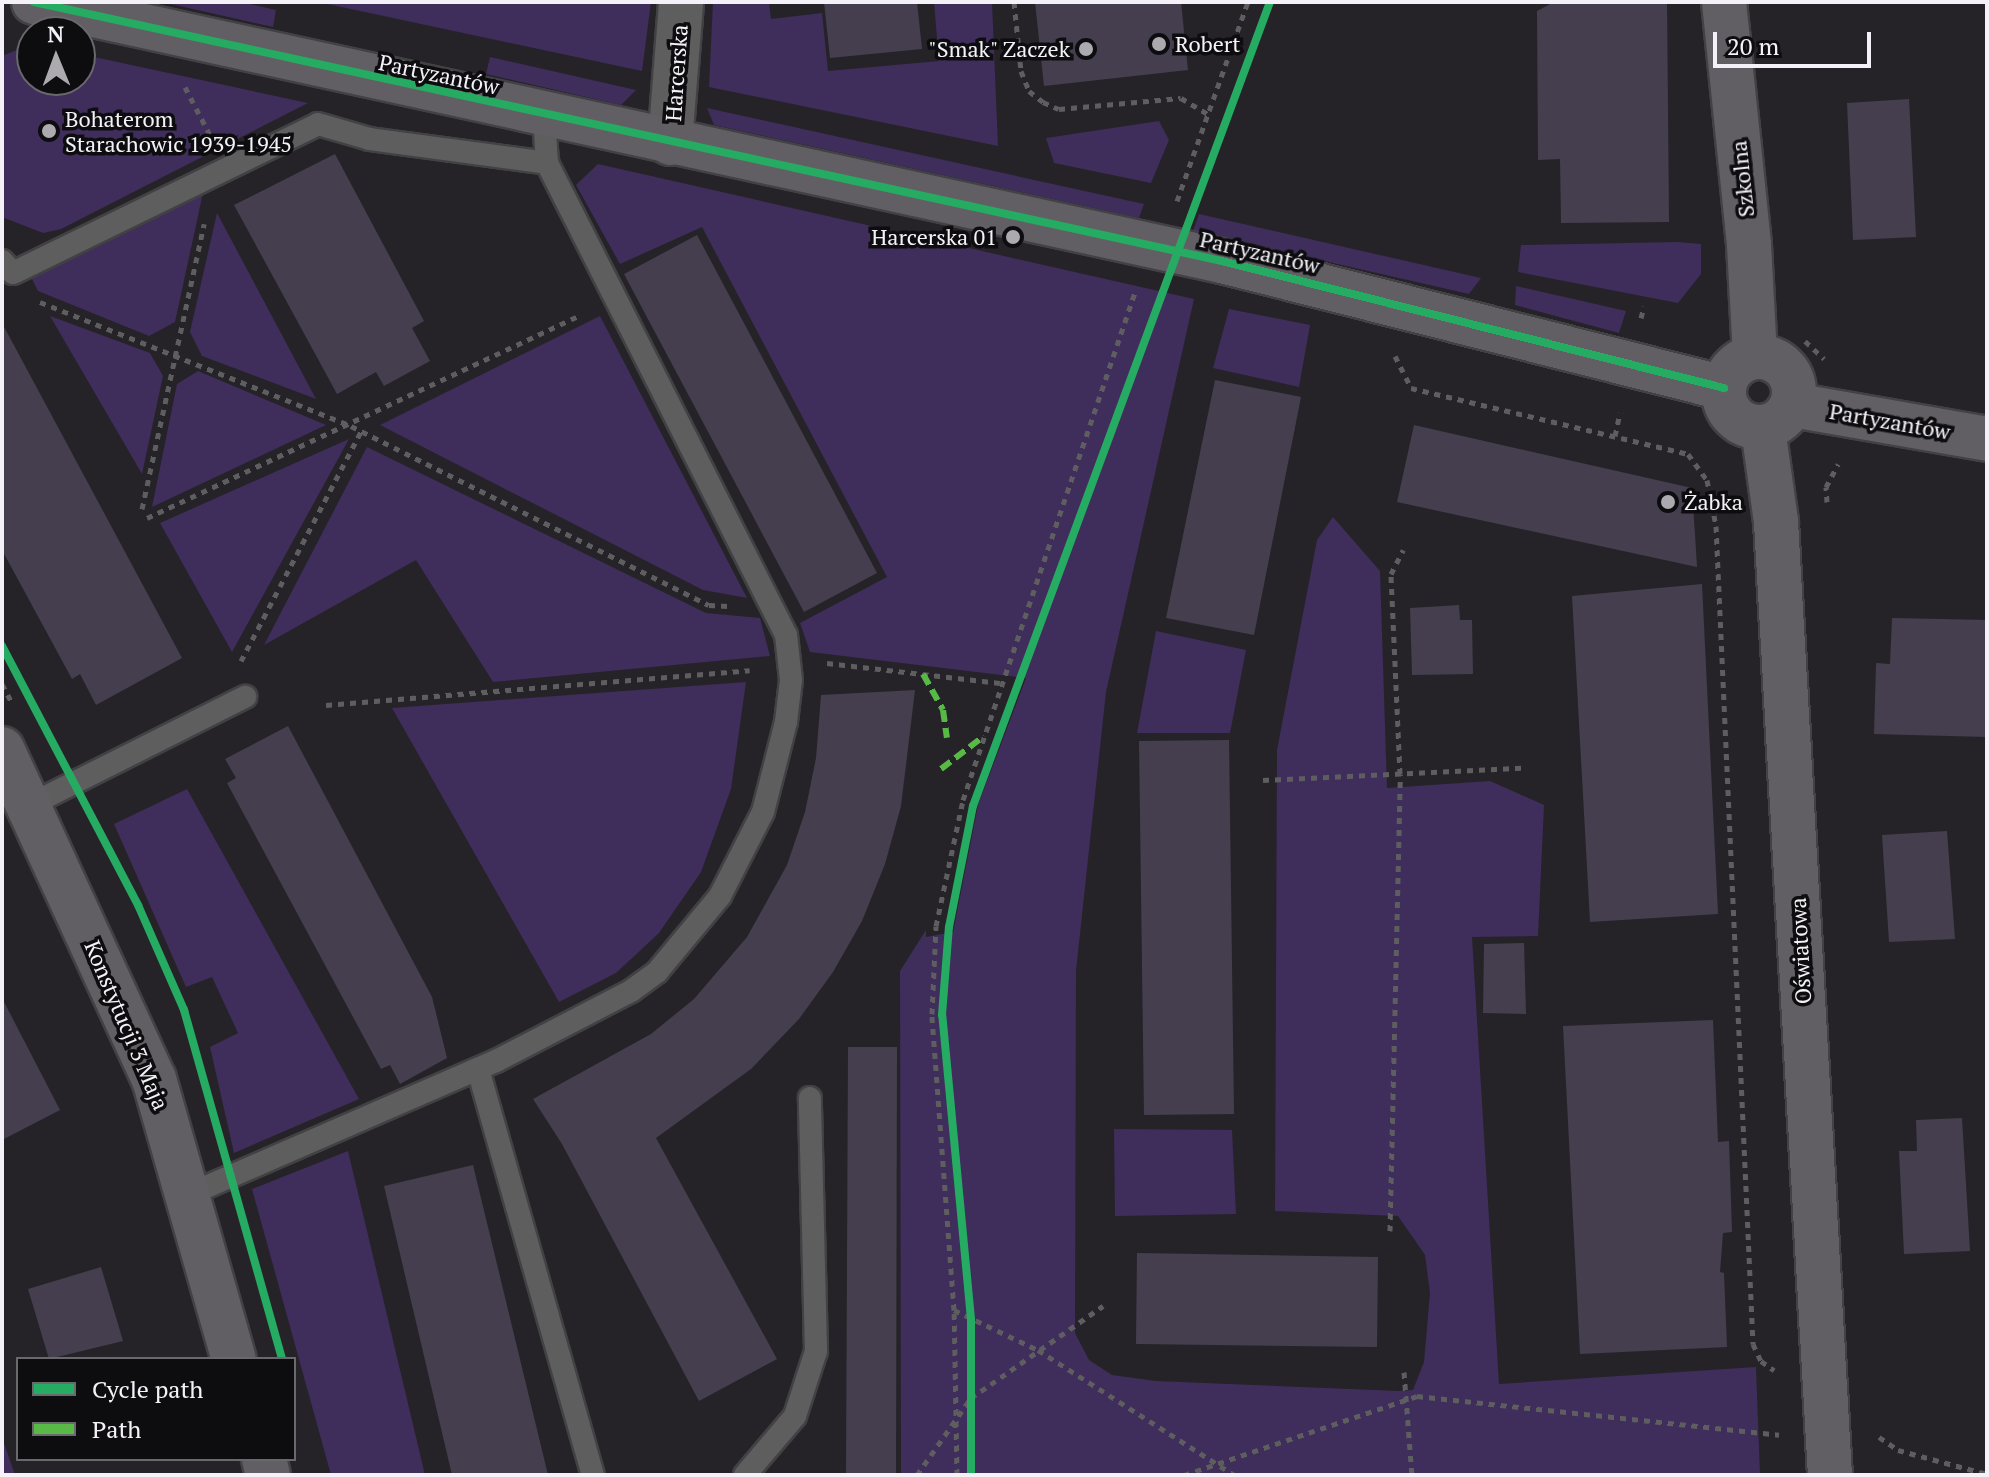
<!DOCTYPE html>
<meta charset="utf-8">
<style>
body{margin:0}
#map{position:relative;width:1989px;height:1477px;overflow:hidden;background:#252328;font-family:"PT Serif",serif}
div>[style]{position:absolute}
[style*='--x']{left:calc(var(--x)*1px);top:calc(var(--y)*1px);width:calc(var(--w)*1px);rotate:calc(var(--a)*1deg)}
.green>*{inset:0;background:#3f2d5b}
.building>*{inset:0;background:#453e4e}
.path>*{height:5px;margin-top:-2.5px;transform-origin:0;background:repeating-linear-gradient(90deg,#5e5d5f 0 6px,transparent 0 12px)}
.roads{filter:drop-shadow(2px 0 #424144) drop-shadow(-2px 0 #424144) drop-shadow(0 2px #424144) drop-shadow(0 -2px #424144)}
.lane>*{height:22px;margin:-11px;padding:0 11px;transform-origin:11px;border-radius:11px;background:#5e5e5f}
.street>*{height:44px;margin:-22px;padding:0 22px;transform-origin:22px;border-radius:22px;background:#5e5e5f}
.secondary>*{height:44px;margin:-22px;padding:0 22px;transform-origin:22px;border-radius:22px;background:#615f63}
.secondary>.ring{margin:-22px;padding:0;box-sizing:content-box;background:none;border:44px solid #615f63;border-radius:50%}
.quiet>*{height:6px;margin-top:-3px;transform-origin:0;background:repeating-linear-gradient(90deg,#58b947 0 12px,transparent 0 18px)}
.cycleway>*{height:8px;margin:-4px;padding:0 4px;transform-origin:4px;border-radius:4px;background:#26ab63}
.dots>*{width:22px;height:22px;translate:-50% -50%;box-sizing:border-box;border:4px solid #0d0c0f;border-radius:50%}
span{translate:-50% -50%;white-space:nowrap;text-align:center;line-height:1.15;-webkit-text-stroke:7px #0d0c0f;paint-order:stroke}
.poi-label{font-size:22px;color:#f4f2f8}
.left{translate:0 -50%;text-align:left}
.right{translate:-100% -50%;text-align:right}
.street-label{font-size:22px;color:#f4f2f8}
.frame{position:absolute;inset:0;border:4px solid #f4f2f8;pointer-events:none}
.legend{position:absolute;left:16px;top:1357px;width:280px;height:104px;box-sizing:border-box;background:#0d0c0f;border:2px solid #69686c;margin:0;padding:10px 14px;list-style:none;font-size:24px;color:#f4f2f8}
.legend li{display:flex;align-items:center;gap:16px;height:40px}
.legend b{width:40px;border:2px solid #69686c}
.north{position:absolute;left:16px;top:16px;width:80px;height:80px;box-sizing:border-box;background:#0d0c0f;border:2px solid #69686c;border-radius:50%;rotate:359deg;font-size:22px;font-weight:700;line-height:32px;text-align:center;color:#f4f2f8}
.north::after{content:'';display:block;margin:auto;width:28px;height:36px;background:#acaaaf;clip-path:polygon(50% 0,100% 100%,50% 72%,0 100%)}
.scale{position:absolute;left:1713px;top:32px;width:158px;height:36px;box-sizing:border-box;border:4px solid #f4f2f8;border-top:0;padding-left:10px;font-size:24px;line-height:28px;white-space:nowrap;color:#f4f2f8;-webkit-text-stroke:6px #0d0c0f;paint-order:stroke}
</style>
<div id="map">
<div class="green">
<div style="clip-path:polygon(162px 2px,241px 2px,276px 10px,273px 27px)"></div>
<div style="clip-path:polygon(318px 2px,651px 2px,642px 71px)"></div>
<div style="clip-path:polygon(713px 2px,769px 2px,771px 19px,822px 13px,828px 71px,939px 61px,934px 2px,992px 2px,998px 146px,709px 87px)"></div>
<div style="clip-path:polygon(32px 44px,32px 80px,80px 80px,80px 54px,308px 103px,61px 229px,43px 233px,2px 217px,2px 56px)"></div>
<div style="clip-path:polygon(490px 57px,636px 90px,621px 105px,486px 74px)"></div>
<div style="clip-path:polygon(707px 108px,1144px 204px,1139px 218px,714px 125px)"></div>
<div style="clip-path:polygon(1159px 121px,1169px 140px,1151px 183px,1054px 163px,1046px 138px)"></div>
<div style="clip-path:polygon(598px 164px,1194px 299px,1106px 692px,1076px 971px,1075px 1333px,1089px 1360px,1112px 1375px,1156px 1381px,1399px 1391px,1413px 1390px,1424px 1362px,1430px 1293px,1425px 1255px,1398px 1216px,1275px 1211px,1277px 750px,1317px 540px,1333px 517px,1380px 571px,1387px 788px,1490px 781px,1544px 805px,1538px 936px,1472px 937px,1499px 1384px,1756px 1367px,1760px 1475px,901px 1475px,900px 971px,926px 930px,926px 937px,953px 932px,978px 805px,1026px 678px,810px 652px,800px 623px,887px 577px,702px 227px,620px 264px,576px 185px)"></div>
<div style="clip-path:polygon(203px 193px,175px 322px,149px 336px,38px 291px,31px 277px)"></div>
<div style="clip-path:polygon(217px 213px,316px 399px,202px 356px,190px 332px)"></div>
<div style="clip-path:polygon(1199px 214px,1481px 278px,1469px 294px,1193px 231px)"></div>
<div style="clip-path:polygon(1677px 242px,1701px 244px,1701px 274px,1678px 303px,1518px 272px,1521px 245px)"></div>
<div style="clip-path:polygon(1516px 286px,1626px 311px,1619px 333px,1515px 305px)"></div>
<div style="clip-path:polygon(1229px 309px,1310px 325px,1299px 387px,1213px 368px)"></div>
<div style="clip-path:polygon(50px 316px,150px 353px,163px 376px,142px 474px)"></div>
<div style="clip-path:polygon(600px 316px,747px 598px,703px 590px,380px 425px)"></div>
<div style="clip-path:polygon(198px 371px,326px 425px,152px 507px,177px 384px)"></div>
<div style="clip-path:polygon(349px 439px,232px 652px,160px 523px)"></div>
<div style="clip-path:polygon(367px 447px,706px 613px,760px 618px,770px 656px,493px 682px,416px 560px,264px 645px)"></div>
<div style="clip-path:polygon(1156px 631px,1246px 650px,1230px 733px,1137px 733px)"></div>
<div style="clip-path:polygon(746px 682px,731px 789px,701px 872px,659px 933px,616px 973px,559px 1002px,392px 708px)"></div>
<div style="clip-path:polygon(187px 789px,359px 1099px,234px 1153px,210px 1047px,238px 1033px,212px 977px,186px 987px,114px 824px)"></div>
<div style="clip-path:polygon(1114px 1129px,1232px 1130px,1236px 1214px,1115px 1216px)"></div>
<div style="clip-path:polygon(348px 1151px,425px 1475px,331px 1475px,252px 1189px)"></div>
<div style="clip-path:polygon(2px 1437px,15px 1475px,2px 1475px)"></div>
</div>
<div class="building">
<div style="clip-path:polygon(824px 2px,917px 2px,922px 49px,830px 58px)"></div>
<div style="clip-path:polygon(1035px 2px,1181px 2px,1188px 70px,1044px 86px)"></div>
<div style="clip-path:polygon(1554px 2px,1667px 2px,1669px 222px,1561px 223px,1560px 159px,1538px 160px,1537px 11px)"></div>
<div style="clip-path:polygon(1909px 99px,1916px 237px,1853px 240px,1847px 103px)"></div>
<div style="clip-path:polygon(335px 154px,424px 321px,412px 328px,430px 361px,384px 386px,376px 372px,337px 394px,234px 205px)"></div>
<div style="clip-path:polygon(697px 235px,877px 573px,804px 612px,624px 274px)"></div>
<div style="clip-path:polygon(2px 323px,182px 658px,96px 705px,80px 674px,72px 679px,2px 550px)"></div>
<div style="clip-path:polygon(1215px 380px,1301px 397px,1254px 635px,1166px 618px)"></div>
<div style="clip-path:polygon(1414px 425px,1692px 488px,1697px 567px,1397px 502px)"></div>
<div style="clip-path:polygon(1702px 584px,1718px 914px,1590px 922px,1572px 596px)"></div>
<div style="clip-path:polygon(1459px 605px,1460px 620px,1472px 620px,1473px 674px,1412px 675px,1410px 608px)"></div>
<div style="clip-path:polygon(1892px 618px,1987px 620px,1987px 737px,1874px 734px,1876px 663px,1890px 664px)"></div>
<div style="clip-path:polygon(915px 690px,901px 806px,885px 864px,862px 921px,833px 972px,799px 1019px,751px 1069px,656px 1138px,777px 1359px,699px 1401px,562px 1144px,533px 1099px,651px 1034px,694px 999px,747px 937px,787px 865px,805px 812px,816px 758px,821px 695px)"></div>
<div style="clip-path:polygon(288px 726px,432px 997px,447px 1058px,400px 1084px,390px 1065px,381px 1069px,227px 783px,236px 778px,225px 759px)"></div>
<div style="clip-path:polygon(1229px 740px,1234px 1114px,1144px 1115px,1139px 741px)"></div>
<div style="clip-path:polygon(1947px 831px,1955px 939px,1889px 942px,1882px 835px)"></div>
<div style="clip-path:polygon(1524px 943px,1526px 1014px,1483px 1013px,1484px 944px)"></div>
<div style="clip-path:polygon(2px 998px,60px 1110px,2px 1140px)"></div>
<div style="clip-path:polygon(1713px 1020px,1718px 1142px,1729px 1141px,1732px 1232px,1723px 1233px,1720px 1272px,1724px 1273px,1727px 1347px,1580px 1354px,1563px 1026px)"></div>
<div style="clip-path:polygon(848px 1047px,897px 1047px,896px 1475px,846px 1475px)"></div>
<div style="clip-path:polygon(1962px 1118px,1970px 1251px,1904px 1254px,1899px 1151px,1917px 1151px,1916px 1120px)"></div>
<div style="clip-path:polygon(473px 1165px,548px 1475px,452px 1475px,384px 1186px)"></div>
<div style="clip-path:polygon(1137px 1253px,1378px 1257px,1377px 1347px,1136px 1344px)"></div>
<div style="clip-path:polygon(101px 1267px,123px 1341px,49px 1359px,28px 1289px)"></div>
</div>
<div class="path">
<div style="--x:1014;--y:2;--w:69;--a:84.2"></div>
<div style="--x:1021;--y:71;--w:22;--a:68"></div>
<div style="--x:1029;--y:91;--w:18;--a:38"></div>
<div style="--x:1043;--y:102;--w:17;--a:24"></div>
<div style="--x:1059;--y:109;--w:122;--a:-5.2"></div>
<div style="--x:1181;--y:98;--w:31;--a:31"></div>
<div style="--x:185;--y:87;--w:54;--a:62.5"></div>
<div style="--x:1177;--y:201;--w:211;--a:-70.4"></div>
<div style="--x:40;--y:302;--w:335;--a:21.7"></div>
<div style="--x:351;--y:426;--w:400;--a:26.6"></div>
<div style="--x:709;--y:605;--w:19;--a:3"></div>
<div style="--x:1641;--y:318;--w:12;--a:-76"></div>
<div style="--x:1805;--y:341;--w:26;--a:43"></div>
<div style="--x:1395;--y:356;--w:36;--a:63"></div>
<div style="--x:1411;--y:388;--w:285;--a:13.4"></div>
<div style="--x:1688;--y:454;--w:32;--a:54"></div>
<div style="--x:1707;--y:480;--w:47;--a:78.9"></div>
<div style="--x:1716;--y:526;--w:819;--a:87.41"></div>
<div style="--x:1753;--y:1344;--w:19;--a:65"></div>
<div style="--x:1761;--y:1361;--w:16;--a:35"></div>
<div style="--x:1615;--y:436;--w:24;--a:-78"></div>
<div style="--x:1827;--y:502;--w:15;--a:-94"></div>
<div style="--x:1826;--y:487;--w:26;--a:-62"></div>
<div style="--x:142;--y:509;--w:292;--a:-77.7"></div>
<div style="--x:147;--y:518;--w:478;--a:-25.1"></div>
<div style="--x:241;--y:661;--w:259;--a:-62.4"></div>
<div style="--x:827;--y:663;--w:174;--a:6.6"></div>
<div style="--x:2;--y:684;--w:19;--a:62"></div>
<div style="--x:326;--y:705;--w:425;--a:-4.7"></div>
<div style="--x:1263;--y:780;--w:259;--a:-2.7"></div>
<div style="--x:1390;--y:1231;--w:457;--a:-88.7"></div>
<div style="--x:1400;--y:774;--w:200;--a:-92.6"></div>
<div style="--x:1391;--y:574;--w:27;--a:-63"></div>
<div style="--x:954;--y:1310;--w:93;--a:25.5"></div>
<div style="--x:1038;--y:1350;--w:232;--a:32.5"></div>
<div style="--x:1404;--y:1372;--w:103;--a:85.6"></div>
<div style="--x:1879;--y:1437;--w:23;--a:34"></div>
<div style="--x:1898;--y:1450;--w:92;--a:15.1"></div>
<div style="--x:917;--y:1475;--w:94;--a:-55"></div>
<div style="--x:971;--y:1398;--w:161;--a:-34.9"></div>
<div style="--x:957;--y:1475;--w:165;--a:-91"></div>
<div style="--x:954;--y:1310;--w:297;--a:-94.3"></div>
<div style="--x:932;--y:1014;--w:88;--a:-87.4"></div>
<div style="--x:936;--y:926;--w:129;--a:-77.9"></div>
<div style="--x:963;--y:800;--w:536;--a:-71.29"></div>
<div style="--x:1184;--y:1475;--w:246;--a:-18.7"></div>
<div style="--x:1417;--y:1396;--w:364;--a:6.1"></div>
</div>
<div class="roads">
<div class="lane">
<div style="--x:2;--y:261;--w:16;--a:47"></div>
<div style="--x:13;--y:273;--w:339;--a:-26"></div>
<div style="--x:318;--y:124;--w:54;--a:16.1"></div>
<div style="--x:370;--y:139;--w:179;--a:7.7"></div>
<div style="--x:30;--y:805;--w:241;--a:-26.7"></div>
<div style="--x:478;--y:1069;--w:422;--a:74.2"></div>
<div style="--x:190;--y:1194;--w:334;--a:-23.5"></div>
<div style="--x:496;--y:1061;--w:152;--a:-27.4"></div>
<div style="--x:631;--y:991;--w:32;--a:-36"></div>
<div style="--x:657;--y:972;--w:99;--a:-50.3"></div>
<div style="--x:720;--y:896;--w:94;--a:-62.9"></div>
<div style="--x:763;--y:812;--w:93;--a:-75.7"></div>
<div style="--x:786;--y:722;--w:42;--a:-83.2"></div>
<div style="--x:791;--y:680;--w:45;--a:-96.3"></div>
<div style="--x:786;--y:635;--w:529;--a:-116.86"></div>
<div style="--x:547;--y:163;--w:47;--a:-93.7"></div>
<div style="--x:745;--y:1475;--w:77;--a:-49.7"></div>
<div style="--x:795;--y:1416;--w:68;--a:-72.1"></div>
<div style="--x:816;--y:1351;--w:253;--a:-91.4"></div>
</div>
<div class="street">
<div style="--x:670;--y:143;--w:141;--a:-85.5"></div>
</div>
<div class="secondary">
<div style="--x:34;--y:2;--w:1216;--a:12.3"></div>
<div style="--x:1222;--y:261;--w:518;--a:14.2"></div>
<div style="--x:1724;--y:2;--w:244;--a:84.1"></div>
<div style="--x:1749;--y:245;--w:112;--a:86.9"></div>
<div class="ring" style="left:1724px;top:357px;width:26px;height:26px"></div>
<div style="--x:1793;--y:405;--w:197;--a:9.9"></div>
<div style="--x:1763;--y:428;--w:95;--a:82.1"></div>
<div style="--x:1776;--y:522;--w:955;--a:86.76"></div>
<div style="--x:2;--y:749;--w:363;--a:65.3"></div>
<div style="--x:154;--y:1079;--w:291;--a:74.1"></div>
<div style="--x:264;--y:1459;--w:16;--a:76"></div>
</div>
</div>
<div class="quiet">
<div style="--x:923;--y:674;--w:41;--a:60.9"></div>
<div style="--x:943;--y:710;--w:28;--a:82"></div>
<div style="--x:941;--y:769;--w:54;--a:-37.5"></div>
</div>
<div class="cycleway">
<div style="--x:34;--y:2;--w:1216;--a:12.3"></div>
<div style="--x:1222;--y:261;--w:518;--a:14.2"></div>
<div style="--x:2;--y:646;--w:293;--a:62.3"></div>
<div style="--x:138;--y:905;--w:115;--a:66.3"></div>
<div style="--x:184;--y:1010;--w:362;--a:74.3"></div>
<div style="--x:971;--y:1475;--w:156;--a:-90"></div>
<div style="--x:971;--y:1319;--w:305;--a:-95.4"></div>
<div style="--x:942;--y:1015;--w:88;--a:-85.5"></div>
<div style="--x:949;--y:927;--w:123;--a:-78.8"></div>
<div style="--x:973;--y:806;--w:857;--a:-69.73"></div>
</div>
<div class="dots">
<div style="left:1159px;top:44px;background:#acaaaf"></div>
<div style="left:1086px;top:49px;background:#acaaaf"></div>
<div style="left:49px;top:131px;background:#acaaaf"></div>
<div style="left:1013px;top:237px;background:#acaaaf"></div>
<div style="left:1668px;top:502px;background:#acaaaf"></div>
</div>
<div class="poi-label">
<span class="left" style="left:1175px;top:44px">Robert</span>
<span class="right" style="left:1070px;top:49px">"Smak" Zaczek</span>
<span class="left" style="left:65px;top:131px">Bohaterom<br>Starachowic 1939-1945</span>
<span class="right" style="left:997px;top:237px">Harcerska 01</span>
<span class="left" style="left:1684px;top:502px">Żabka</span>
</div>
<div class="street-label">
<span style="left:676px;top:73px;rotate:-86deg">Harcerska</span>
<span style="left:439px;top:74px;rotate:12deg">Partyzantów</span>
<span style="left:1742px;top:179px;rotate:-96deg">Szkolna</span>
<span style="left:1260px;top:252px;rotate:13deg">Partyzantów</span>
<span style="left:1890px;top:421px;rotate:10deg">Partyzantów</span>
<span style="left:1800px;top:951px;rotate:-93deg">Oświatowa</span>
<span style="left:127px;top:1025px;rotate:67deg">Konstytucji 3 Maja</span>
</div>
<div class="frame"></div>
<ul class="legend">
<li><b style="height:10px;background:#26ab63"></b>Cycle path</li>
<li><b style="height:10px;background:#58b947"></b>Path</li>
</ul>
<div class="north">N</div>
<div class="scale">20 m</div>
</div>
